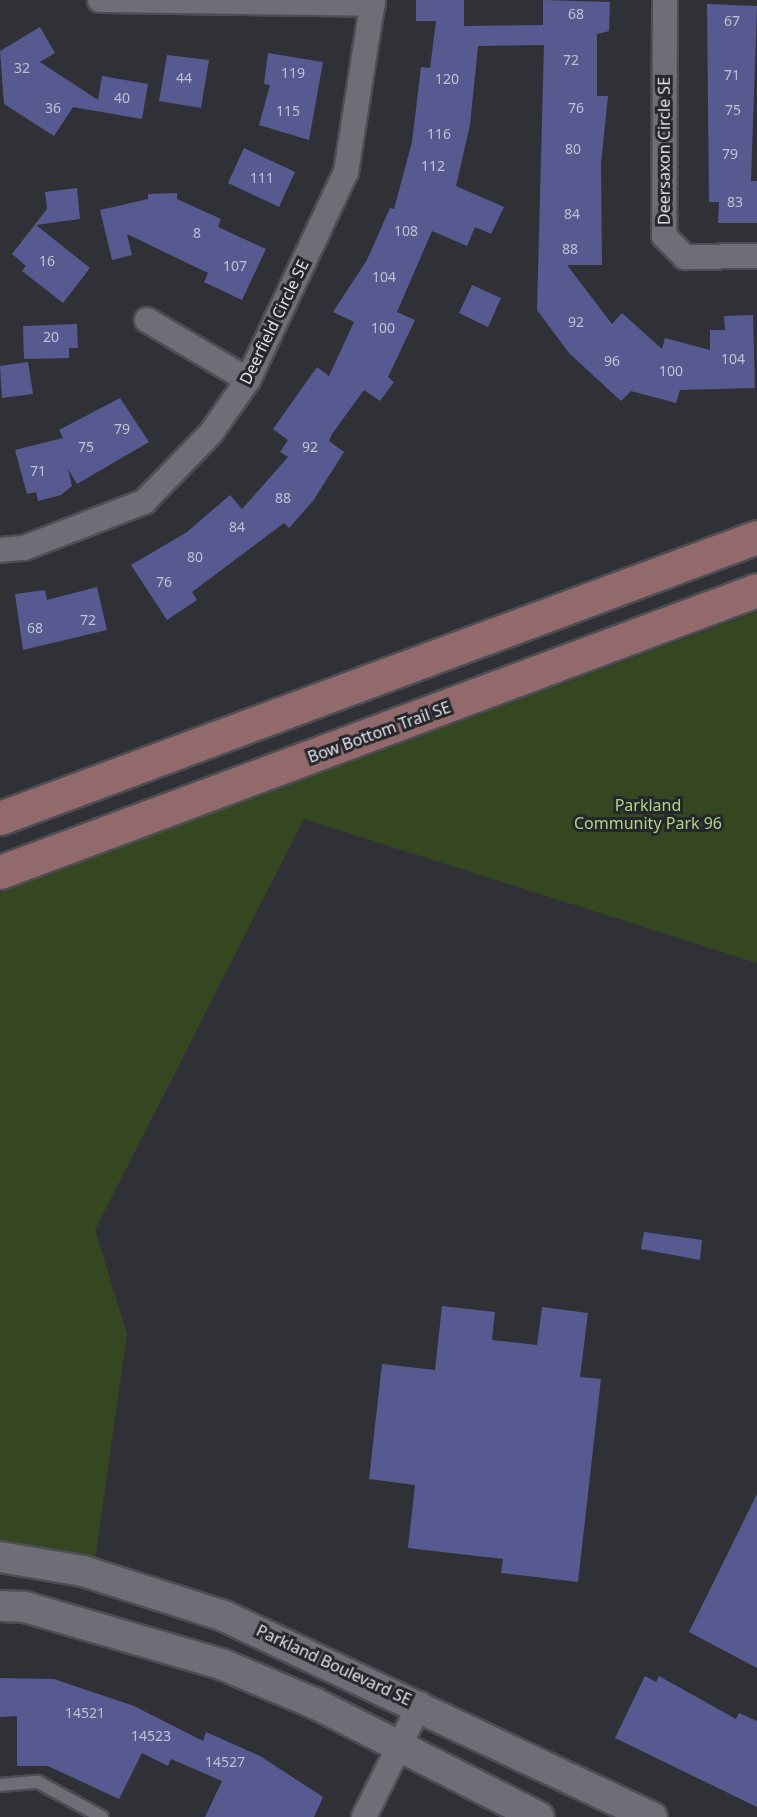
<!DOCTYPE html>
<style>
body{margin:0}
#map{position:relative;width:757px;height:1817px;overflow:hidden;background:#303137;font-family:"Noto Sans",sans-serif}
div>[style]{position:absolute}
[style*='--x']{left:calc(var(--x)*1px);top:calc(var(--y)*1px);width:calc(var(--w)*1px);rotate:calc(var(--a)*1deg)}
.green>*{inset:0;background:#354720}
.building>*{inset:0;background:#565a90}
.roads{filter:drop-shadow(2px 0 #4d4e53) drop-shadow(-2px 0 #4d4e53) drop-shadow(0 2px #4d4e53) drop-shadow(0 -2px #4d4e53)}
.service>*{height:12px;margin:-6px;padding:0 6px;transform-origin:6px;border-radius:6px;background:#6d6e76}
.minor>*{height:24px;margin:-12px;padding:0 12px;transform-origin:12px;border-radius:12px;background:#6d6e76}
.tertiary>*{height:30px;margin:-15px;padding:0 15px;transform-origin:15px;border-radius:15px;background:#6d6e76}
.secondary>*{height:33px;margin:-16.5px;padding:0 16.5px;transform-origin:16.5px;border-radius:16.5px;background:#926a6c}
span{translate:-50% -50%;white-space:nowrap;text-align:center;line-height:1.15;-webkit-text-stroke:6px #26272d;paint-order:stroke}
.number-label{font-size:14px;color:#c0c1d1}
.number-label span{-webkit-text-stroke-width:0}
.street-label{font-size:16px;color:#e3e3e7}
.park-label{font-size:16px;color:#aed581}
</style>
<div id="map">
<div class="green">
<div style="clip-path:polygon(757px 612px,757px 963px,304px 819px,95px 1230px,127px 1334px,95px 1560px,0 1550px,0 892px)"></div>
</div>
<div class="building">
<div style="clip-path:polygon(416px 0,464px 0,464px 26px,543px 25px,543px 0,610px 2px,609px 31px,597px 34px,597px 96px,608px 96px,601px 164px,602px 265px,567px 265px,612px 324px,622px 313px,662px 349px,665px 338px,710px 350px,710px 330px,725px 330px,724px 316px,753px 315px,755px 388px,680px 390px,676px 403px,631px 391px,621px 401px,569px 353px,537px 310px,544px 45px,478px 46px,470px 125px,456px 186px,504px 207px,491px 234px,475px 227px,467px 246px,432px 231px,397px 312px,415px 320px,388px 377px,394px 382px,380px 401px,364px 390px,332px 434px,329px 441px,344px 452px,313px 501px,289px 528px,284px 523px,192px 592px,197px 600px,167px 620px,131px 565px,187px 532px,230px 495px,242px 509px,288px 457px,280px 452px,288px 440px,273px 429px,317px 367px,329px 376px,354px 322px,333px 312px,367px 260px,390px 208px,394px 209px,412px 142px,421px 67px,430px 68px,436px 21px,416px 21px)"></div>
<div style="clip-path:polygon(707px 4px,757px 6px,751px 181px,757px 181px,757px 223px,718px 223px,719px 202px,709px 202px)"></div>
<div style="clip-path:polygon(40px 27px,55px 53px,40px 62px,98px 100px,102px 76px,148px 84px,142px 119px,73px 107px,54px 136px,4px 104px,0 51px)"></div>
<div style="clip-path:polygon(268px 53px,323px 62px,309px 140px,259px 125px,270px 85px,264px 84px)"></div>
<div style="clip-path:polygon(167px 55px,209px 60px,201px 108px,159px 101px)"></div>
<div style="clip-path:polygon(244px 148px,295px 172px,279px 207px,228px 183px)"></div>
<div style="clip-path:polygon(77px 188px,80px 219px,36px 225px,90px 268px,63px 303px,22px 271px,26px 266px,12px 254px,47px 209px,45px 192px)"></div>
<div style="clip-path:polygon(177px 193px,177px 199px,221px 219px,218px 227px,266px 249px,242px 300px,204px 282px,208px 273px,127px 234px,132px 255px,112px 260px,100px 210px,148px 199px,148px 194px)"></div>
<div style="clip-path:polygon(472px 285px,501px 298px,488px 327px,459px 313px)"></div>
<div style="clip-path:polygon(77px 324px,78px 348px,69px 348px,69px 358px,24px 359px,23px 326px)"></div>
<div style="clip-path:polygon(28px 362px,33px 394px,2px 398px,0 366px)"></div>
<div style="clip-path:polygon(120px 398px,149px 442px,77px 484px,68px 469px,72px 486px,61px 495px,38px 501px,36px 492px,27px 494px,15px 450px,63px 438px,59px 430px)"></div>
<div style="clip-path:polygon(97px 587px,107px 630px,23px 650px,15px 594px,45px 590px,47px 600px)"></div>
<div style="clip-path:polygon(644px 1232px,702px 1240px,700px 1260px,641px 1249px)"></div>
<div style="clip-path:polygon(442px 1306px,495px 1312px,492px 1340px,537px 1345px,542px 1307px,588px 1313px,580px 1377px,601px 1379px,578px 1582px,501px 1573px,503px 1559px,408px 1548px,415px 1485px,369px 1479px,382px 1364px,435px 1370px)"></div>
<div style="clip-path:polygon(757px 1494px,757px 1668px,689px 1632px)"></div>
<div style="clip-path:polygon(645px 1676px,656px 1682px,659px 1676px,736px 1719px,739px 1713px,757px 1721px,757px 1807px,615px 1738px)"></div>
<div style="clip-path:polygon(0 1678px,54px 1679px,134px 1706px,203px 1741px,206px 1732px,260px 1756px,323px 1797px,314px 1817px,205px 1817px,222px 1781px,171px 1759px,168px 1766px,142px 1753px,119px 1799px,48px 1766px,17px 1766px,17px 1716px,0 1717px)"></div>
</div>
<div class="roads">
<div class="service">
<div style="--x:0;--y:1785;--w:38;--a:-5"></div>
<div style="--x:38;--y:1782;--w:73;--a:28.7"></div>
</div>
<div class="minor">
<div style="--x:100;--y:0;--w:273;--a:0.8"></div>
<div style="--x:665;--y:0;--w:236;--a:90.2"></div>
<div style="--x:664;--y:236;--w:30;--a:45"></div>
<div style="--x:685;--y:257;--w:72;--a:-0.8"></div>
<div style="--x:147;--y:320;--w:117;--a:30.7"></div>
<div style="--x:0;--y:550;--w:24;--a:-5"></div>
<div style="--x:24;--y:548;--w:129;--a:-21"></div>
<div style="--x:144;--y:502;--w:96;--a:-45.8"></div>
<div style="--x:211;--y:433;--w:65;--a:-55.1"></div>
<div style="--x:248;--y:380;--w:230;--a:-64.8"></div>
<div style="--x:346;--y:172;--w:174;--a:-81.1"></div>
<div style="--x:364;--y:1817;--w:126;--a:-63.6"></div>
</div>
<div class="tertiary">
<div style="--x:0;--y:1557;--w:84;--a:9.6"></div>
<div style="--x:83;--y:1571;--w:148;--a:17.7"></div>
<div style="--x:224;--y:1616;--w:473;--a:25.2"></div>
<div style="--x:0;--y:1606;--w:25;--a:2"></div>
<div style="--x:25;--y:1607;--w:204;--a:16.2"></div>
<div style="--x:221;--y:1664;--w:101;--a:22.8"></div>
<div style="--x:314;--y:1703;--w:252;--a:26.9"></div>
</div>
<div class="secondary">
<div style="--x:0;--y:818;--w:807;--a:-20.37"></div>
<div style="--x:0;--y:872;--w:808;--a:-20.43"></div>
</div>
</div>
<div class="number-label">
<span style="left:576px;top:14px">68</span>
<span style="left:732px;top:21px">67</span>
<span style="left:571px;top:60px">72</span>
<span style="left:22px;top:68px">32</span>
<span style="left:293px;top:73px">119</span>
<span style="left:732px;top:75px">71</span>
<span style="left:184px;top:78px">44</span>
<span style="left:447px;top:79px">120</span>
<span style="left:122px;top:98px">40</span>
<span style="left:53px;top:108px">36</span>
<span style="left:576px;top:108px">76</span>
<span style="left:733px;top:110px">75</span>
<span style="left:288px;top:111px">115</span>
<span style="left:439px;top:134px">116</span>
<span style="left:573px;top:149px">80</span>
<span style="left:730px;top:154px">79</span>
<span style="left:433px;top:166px">112</span>
<span style="left:262px;top:178px">111</span>
<span style="left:735px;top:202px">83</span>
<span style="left:572px;top:214px">84</span>
<span style="left:406px;top:231px">108</span>
<span style="left:197px;top:233px">8</span>
<span style="left:570px;top:249px">88</span>
<span style="left:47px;top:261px">16</span>
<span style="left:235px;top:266px">107</span>
<span style="left:384px;top:277px">104</span>
<span style="left:576px;top:322px">92</span>
<span style="left:383px;top:328px">100</span>
<span style="left:51px;top:337px">20</span>
<span style="left:733px;top:359px">104</span>
<span style="left:612px;top:361px">96</span>
<span style="left:671px;top:371px">100</span>
<span style="left:122px;top:429px">79</span>
<span style="left:86px;top:447px">75</span>
<span style="left:310px;top:447px">92</span>
<span style="left:38px;top:471px">71</span>
<span style="left:283px;top:498px">88</span>
<span style="left:237px;top:527px">84</span>
<span style="left:195px;top:557px">80</span>
<span style="left:164px;top:582px">76</span>
<span style="left:88px;top:620px">72</span>
<span style="left:35px;top:628px">68</span>
<span style="left:85px;top:1713px">14521</span>
<span style="left:151px;top:1736px">14523</span>
<span style="left:225px;top:1762px">14527</span>
</div>
<div class="street-label">
<span style="left:664px;top:151px;rotate:-90deg">Deersaxon Circle SE</span>
<span style="left:274px;top:322px;rotate:-64deg">Deerfield Circle SE</span>
<span style="left:379px;top:732px;rotate:-20deg">Bow Bottom Trail SE</span>
<span style="left:334px;top:1665px;rotate:25deg">Parkland Boulevard SE</span>
</div>
<div class="park-label">
<span style="left:648px;top:814px">Parkland<br>Community Park 96</span>
</div>
</div>
